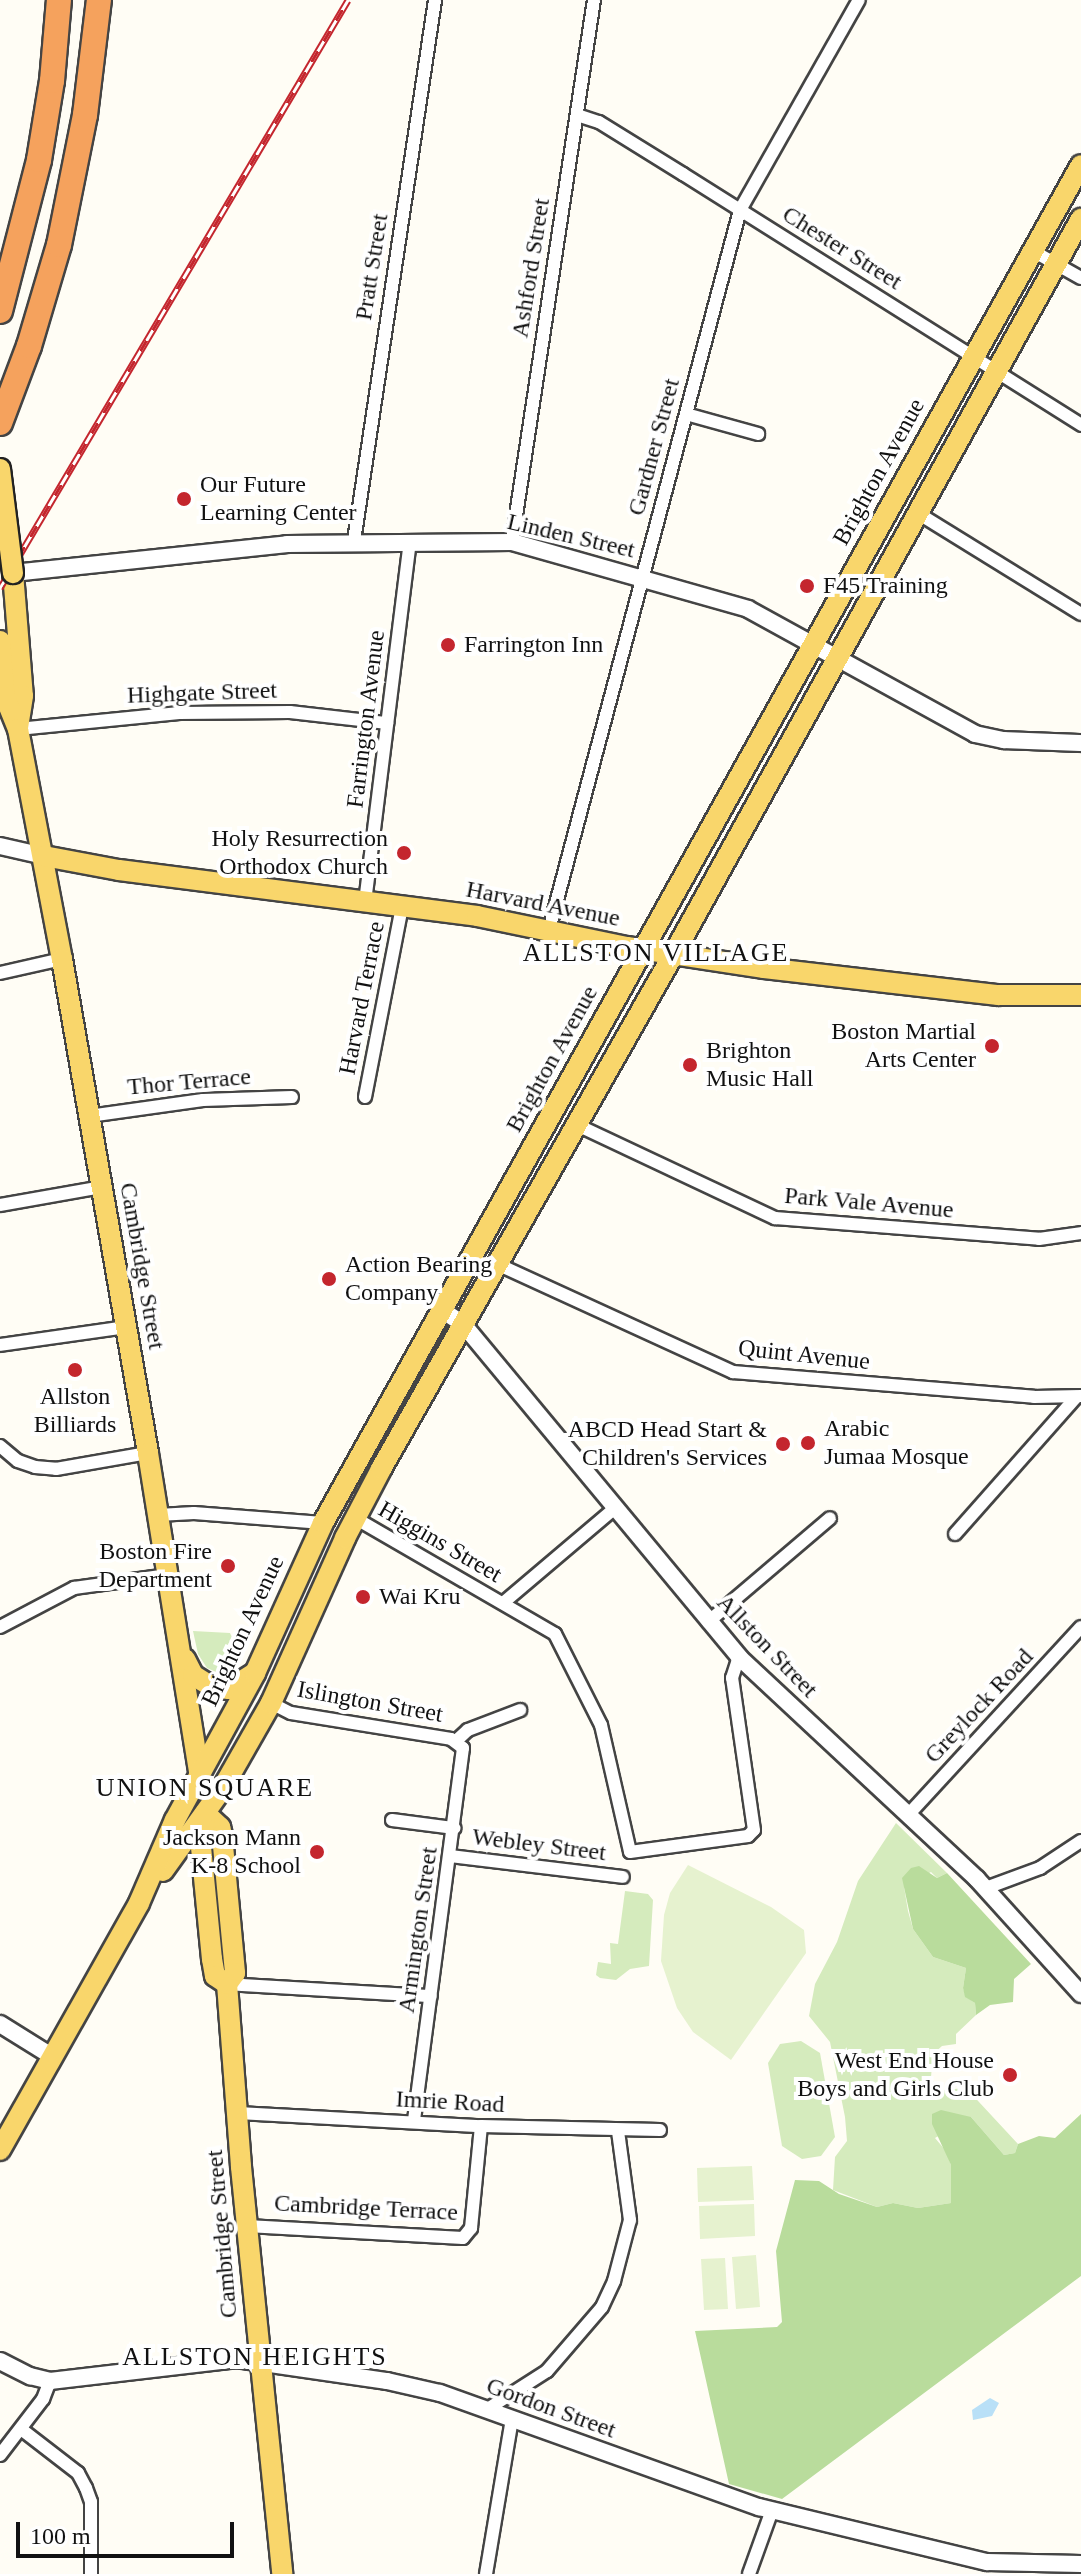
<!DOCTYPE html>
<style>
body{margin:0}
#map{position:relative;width:1081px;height:2574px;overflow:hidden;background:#fffdf5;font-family:Georgia,serif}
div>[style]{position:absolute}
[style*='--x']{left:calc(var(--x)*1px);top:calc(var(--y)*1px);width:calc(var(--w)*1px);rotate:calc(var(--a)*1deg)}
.green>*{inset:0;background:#d5ebbd}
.forest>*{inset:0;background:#b9dc9c}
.pitch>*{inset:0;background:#e6f2cf}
.water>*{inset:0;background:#b9e0f7}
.roads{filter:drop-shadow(2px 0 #444) drop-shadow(-2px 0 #444) drop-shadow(0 2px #444) drop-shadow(0 -2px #444)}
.minor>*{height:12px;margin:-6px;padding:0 6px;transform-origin:6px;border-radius:6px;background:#fff}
.tertiary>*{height:16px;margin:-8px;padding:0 8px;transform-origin:8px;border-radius:8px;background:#fff}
.primary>*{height:20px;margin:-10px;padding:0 10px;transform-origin:10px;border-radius:10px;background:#f9d66b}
.motorway>*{height:24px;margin:-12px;padding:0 12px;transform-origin:12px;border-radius:12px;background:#f5a25d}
.rail>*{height:7px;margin-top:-3.5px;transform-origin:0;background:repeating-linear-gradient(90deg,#fff 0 12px,#c4262e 0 24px);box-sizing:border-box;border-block:2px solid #c4262e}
.bridges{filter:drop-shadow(2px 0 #222) drop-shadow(-2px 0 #222) drop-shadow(0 2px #222) drop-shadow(0 -2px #222)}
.primary-bridge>*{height:20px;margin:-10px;padding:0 10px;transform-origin:10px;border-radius:10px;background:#f9d66b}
.dots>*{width:22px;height:22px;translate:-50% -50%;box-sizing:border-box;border:4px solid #fff;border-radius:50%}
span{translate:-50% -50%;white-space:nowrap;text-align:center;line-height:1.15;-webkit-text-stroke:8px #fff;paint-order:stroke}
.street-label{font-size:24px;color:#111}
.poi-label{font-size:24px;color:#111}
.left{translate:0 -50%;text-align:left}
.right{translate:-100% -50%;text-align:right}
.neighbourhood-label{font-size:26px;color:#111;letter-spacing:2px}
.scale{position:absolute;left:16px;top:2522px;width:218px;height:36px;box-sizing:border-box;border:4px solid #111;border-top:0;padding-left:10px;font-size:24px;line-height:28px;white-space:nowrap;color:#111;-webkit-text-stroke:6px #fff;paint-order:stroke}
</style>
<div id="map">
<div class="green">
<div style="clip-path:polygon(193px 1631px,230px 1633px,241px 1657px,237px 1665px,221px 1674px,207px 1668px,198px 1654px)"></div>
<div style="clip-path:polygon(896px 1823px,947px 1873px,937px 1878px,931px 1872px,904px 1887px,908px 1911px,913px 1929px,933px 1957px,966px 1968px,963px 1988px,966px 1997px,975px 2003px,976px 2015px,956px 2034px,956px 2044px,942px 2046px,933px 2054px,931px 2077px,936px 2086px,943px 2090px,966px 2088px,1018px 2144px,1015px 2153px,1004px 2155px,971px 2117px,935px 2138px,946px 2151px,951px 2165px,951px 2203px,918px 2208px,893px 2203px,877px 2207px,833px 2190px,835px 2157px,847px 2141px,845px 2117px,830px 2042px,809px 2016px,815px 1984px,837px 1942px,858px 1881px)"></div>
<div style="clip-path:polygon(625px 1891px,648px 1894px,653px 1900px,649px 1966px,630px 1969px,616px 1980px,600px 1978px,596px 1975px,598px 1962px,611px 1964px,610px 1943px,618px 1944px)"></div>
<div style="clip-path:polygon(801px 2041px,820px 2053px,835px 2137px,821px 2156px,802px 2159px,782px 2146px,768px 2063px,780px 2044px)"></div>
</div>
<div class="forest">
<div style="clip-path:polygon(919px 1866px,937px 1878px,947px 1873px,1031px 1964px,1014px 1979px,1013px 2002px,990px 2005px,976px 2015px,975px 2003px,965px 1997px,963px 1988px,966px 1968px,933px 1957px,913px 1929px,902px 1878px,911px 1868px)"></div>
<div style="clip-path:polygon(941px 2110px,971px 2117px,1004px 2155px,1015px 2153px,1018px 2144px,1039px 2136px,1055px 2138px,1081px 2114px,1081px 2276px,782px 2499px,729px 2484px,695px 2331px,777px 2327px,782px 2322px,776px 2251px,795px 2180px,819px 2181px,839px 2194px,877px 2207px,893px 2203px,918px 2208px,951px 2203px,951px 2165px,932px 2124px,932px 2114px)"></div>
</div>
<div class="pitch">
<div style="clip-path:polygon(688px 1865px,771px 1907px,804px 1930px,806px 1953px,731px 2060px,693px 2032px,677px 2008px,661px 1961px,664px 1915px,670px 1893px)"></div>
<div style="clip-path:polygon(752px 2166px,754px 2200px,698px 2202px,697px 2168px)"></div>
<div style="clip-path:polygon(754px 2204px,755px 2236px,700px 2239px,699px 2206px)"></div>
<div style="clip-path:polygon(756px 2255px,760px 2307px,736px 2309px,732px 2257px)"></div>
<div style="clip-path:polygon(725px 2258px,728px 2309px,704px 2310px,701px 2259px)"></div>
</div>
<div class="water">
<div style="clip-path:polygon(990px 2398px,999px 2403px,992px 2416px,973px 2420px,972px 2410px)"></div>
</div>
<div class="roads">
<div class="minor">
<div style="--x:577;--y:115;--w:23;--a:18"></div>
<div style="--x:599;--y:122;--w:99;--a:31.8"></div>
<div style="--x:683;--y:174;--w:471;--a:32.2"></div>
<div style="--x:1033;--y:251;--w:55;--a:29.4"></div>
<div style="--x:686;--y:414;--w:75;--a:15.5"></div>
<div style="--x:916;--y:512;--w:194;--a:31.7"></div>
<div style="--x:354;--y:541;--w:547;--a:-81.48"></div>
<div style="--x:512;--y:542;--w:548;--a:-81.4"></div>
<div style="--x:18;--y:729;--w:162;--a:-5.7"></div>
<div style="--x:179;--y:713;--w:111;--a:-0.5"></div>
<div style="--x:290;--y:712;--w:98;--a:6.5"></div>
<div style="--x:365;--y:902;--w:362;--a:-82.9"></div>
<div style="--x:549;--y:930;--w:745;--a:-75.14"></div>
<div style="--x:740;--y:210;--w:241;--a:-60.5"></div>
<div style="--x:0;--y:973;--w:64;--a:-12.7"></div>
<div style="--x:365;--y:1097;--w:195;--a:-79"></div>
<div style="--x:89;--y:1116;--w:115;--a:-8"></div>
<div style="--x:203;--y:1100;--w:89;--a:-1.9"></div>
<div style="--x:577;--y:1125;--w:219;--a:25.2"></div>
<div style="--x:775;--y:1218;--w:265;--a:4.5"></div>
<div style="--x:1039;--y:1239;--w:42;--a:-8.1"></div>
<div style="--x:0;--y:1205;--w:104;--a:-10"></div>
<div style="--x:497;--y:1264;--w:260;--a:24.6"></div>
<div style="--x:733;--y:1372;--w:302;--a:4.7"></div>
<div style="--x:1034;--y:1397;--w:47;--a:-1.2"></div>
<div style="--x:0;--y:1345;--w:127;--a:-8.1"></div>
<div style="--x:0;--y:1446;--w:23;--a:40"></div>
<div style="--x:18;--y:1461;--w:18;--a:19"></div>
<div style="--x:35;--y:1467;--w:21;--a:5"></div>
<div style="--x:56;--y:1469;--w:93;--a:-9.9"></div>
<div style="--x:158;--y:1515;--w:36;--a:-3"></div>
<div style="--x:194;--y:1513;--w:129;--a:4.4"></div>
<div style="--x:355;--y:1518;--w:231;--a:30.1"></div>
<div style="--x:555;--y:1634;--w:102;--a:63.2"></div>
<div style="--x:601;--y:1725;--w:130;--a:77.1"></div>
<div style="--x:630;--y:1852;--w:119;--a:-7.7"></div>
<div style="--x:748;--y:1836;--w:8;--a:-45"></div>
<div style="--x:754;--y:1830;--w:154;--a:-98.2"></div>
<div style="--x:732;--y:1678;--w:22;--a:-72"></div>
<div style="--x:955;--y:1534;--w:183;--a:-48.5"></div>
<div style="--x:503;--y:1603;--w:145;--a:-40.3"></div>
<div style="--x:708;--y:1622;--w:160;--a:-40.4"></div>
<div style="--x:0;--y:1627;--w:84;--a:-27.8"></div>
<div style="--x:74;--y:1588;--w:95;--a:-7.9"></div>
<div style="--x:271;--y:1703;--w:22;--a:27"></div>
<div style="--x:291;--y:1713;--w:162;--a:9.2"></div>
<div style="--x:451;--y:1739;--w:15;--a:37"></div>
<div style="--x:463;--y:1748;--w:377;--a:97.5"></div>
<div style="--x:456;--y:1741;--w:16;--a:-43"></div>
<div style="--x:468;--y:1730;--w:56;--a:-21"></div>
<div style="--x:909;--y:1814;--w:254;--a:-47.4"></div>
<div style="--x:392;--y:1820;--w:63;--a:7.4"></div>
<div style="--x:450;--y:1856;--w:174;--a:6.9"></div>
<div style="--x:986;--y:1888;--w:58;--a:-20.3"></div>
<div style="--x:1040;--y:1868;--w:49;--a:-33.4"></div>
<div style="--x:227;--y:1984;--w:204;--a:3.4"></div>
<div style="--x:238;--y:2113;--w:243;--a:3.1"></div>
<div style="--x:481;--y:2126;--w:179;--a:1.3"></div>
<div style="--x:247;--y:2226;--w:216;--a:3.2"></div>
<div style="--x:463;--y:2238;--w:13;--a:-51"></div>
<div style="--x:471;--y:2228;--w:102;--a:-84.4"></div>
<div style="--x:486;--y:2410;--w:72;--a:-32.6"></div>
<div style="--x:547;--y:2371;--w:84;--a:-49.3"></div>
<div style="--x:602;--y:2307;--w:29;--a:-65"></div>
<div style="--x:614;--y:2281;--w:63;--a:-75.3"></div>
<div style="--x:630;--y:2220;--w:90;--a:-97.7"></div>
<div style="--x:21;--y:2429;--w:72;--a:37.7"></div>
<div style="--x:78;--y:2473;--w:17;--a:62"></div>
<div style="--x:86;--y:2488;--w:15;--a:70"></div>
<div style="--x:91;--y:2502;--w:72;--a:90"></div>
<div style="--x:0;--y:2455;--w:71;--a:-52.5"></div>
<div style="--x:43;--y:2399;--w:19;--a:-69"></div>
<div style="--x:486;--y:2574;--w:157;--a:-80.5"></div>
<div style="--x:749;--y:2574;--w:68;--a:-70.2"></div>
</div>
<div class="tertiary">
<div style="--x:13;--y:573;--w:276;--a:-6"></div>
<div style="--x:287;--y:544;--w:225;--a:-0.5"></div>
<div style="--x:512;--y:542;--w:245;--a:15.8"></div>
<div style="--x:748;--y:609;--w:259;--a:28.8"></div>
<div style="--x:975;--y:734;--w:30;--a:12"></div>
<div style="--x:1004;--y:740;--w:77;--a:2.2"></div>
<div style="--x:0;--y:846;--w:45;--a:12.8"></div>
<div style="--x:442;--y:1310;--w:25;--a:34"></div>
<div style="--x:463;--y:1324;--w:433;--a:50.3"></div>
<div style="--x:739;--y:1657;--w:325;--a:43"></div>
<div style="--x:977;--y:1879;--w:155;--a:47.9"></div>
<div style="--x:0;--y:2024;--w:62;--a:31.9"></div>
<div style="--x:0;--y:2361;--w:34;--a:27"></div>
<div style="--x:30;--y:2376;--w:21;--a:14"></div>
<div style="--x:50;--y:2381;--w:187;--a:-6.7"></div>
<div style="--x:236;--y:2359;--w:153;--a:8.3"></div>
<div style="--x:387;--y:2381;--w:54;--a:12.8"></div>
<div style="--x:440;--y:2393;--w:339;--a:19.7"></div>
<div style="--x:759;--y:2507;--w:235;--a:13.6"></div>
<div style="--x:987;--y:2562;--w:94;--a:1.2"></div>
</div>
<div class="primary">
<div style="--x:13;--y:573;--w:123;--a:85.4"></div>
<div style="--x:23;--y:696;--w:32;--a:99"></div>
<div style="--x:0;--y:641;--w:56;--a:84.9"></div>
<div style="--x:5;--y:697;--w:35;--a:68"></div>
<div style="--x:18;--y:729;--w:234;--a:79.2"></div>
<div style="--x:62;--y:959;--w:501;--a:80.12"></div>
<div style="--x:148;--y:1453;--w:329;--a:80.9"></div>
<div style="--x:44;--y:856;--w:76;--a:10.6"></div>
<div style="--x:119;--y:870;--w:361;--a:7.3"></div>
<div style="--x:477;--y:916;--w:153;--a:11.7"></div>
<div style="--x:627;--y:947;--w:139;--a:8.7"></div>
<div style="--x:764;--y:968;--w:236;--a:6.6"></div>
<div style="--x:998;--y:995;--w:83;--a:0"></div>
<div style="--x:185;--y:1659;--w:18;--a:63"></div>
<div style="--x:193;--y:1675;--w:22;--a:32"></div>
<div style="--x:212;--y:1687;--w:17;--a:7"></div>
<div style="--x:229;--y:1689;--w:31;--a:-32"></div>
<div style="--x:205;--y:1813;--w:21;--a:43"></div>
<div style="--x:220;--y:1827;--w:8;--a:76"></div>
<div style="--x:222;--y:1835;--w:139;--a:84.6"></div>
<div style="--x:235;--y:1973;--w:14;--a:126"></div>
<div style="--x:227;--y:1984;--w:184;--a:85.6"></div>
<div style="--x:241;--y:2167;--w:409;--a:84.2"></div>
<div style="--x:205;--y:1814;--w:33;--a:97"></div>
<div style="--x:201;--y:1847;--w:113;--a:84.4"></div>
<div style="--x:212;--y:1959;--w:17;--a:80"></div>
<div style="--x:215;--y:1976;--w:14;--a:34"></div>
<div style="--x:163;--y:1871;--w:101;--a:-54.3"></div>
<div style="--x:222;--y:1789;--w:99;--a:-60.3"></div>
<div style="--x:271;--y:1703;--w:181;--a:-65.8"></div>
<div style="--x:345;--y:1538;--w:78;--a:-62.4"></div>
<div style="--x:381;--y:1469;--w:591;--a:-60.4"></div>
<div style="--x:673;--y:955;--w:842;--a:-61"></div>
<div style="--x:0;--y:2150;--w:283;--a:-60.6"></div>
<div style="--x:139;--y:1903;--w:90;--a:-66.6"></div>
<div style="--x:175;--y:1820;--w:167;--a:-61.4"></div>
<div style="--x:255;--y:1673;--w:165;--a:-65.6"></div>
<div style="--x:323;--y:1523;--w:1555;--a:-60.83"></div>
</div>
<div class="motorway">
<div style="--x:0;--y:311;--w:156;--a:-75.5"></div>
<div style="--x:39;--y:160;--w:80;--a:-80.7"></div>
<div style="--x:52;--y:81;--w:81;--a:-85.1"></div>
<div style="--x:0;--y:423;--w:82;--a:-69.4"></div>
<div style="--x:29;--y:346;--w:105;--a:-73.5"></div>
<div style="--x:59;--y:245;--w:133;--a:-78.7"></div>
<div style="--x:85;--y:115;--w:116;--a:-83.1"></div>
</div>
</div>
<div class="rail">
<div style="--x:0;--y:588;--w:683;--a:-59.38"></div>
</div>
<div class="bridges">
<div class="primary-bridge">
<div style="--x:0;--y:469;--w:105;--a:82.9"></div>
</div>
</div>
<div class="dots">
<div style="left:184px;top:499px;background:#c4262e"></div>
<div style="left:807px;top:586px;background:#c4262e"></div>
<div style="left:448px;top:645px;background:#c4262e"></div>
<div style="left:404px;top:853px;background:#c4262e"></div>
<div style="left:992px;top:1046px;background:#c4262e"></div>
<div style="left:690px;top:1065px;background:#c4262e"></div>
<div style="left:329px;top:1279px;background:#c4262e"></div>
<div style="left:75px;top:1370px;background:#c4262e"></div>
<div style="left:808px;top:1443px;background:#c4262e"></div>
<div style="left:783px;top:1444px;background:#c4262e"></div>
<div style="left:228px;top:1566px;background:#c4262e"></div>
<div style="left:363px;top:1597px;background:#c4262e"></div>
<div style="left:317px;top:1852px;background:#c4262e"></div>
<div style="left:1010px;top:2075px;background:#c4262e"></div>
</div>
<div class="street-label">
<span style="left:842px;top:248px;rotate:32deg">Chester Street</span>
<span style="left:372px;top:267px;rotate:-81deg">Pratt Street</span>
<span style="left:531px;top:268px;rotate:-81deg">Ashford Street</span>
<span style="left:654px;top:447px;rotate:-75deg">Gardner Street</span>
<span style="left:879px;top:472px;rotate:-61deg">Brighton Avenue</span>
<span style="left:571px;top:536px;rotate:13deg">Linden Street</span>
<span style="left:202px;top:693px;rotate:-2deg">Highgate Street</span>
<span style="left:366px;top:719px;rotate:-83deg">Farrington Avenue</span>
<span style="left:543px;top:904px;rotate:11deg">Harvard Avenue</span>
<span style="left:362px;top:998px;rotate:-79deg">Harvard Terrace</span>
<span style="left:552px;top:1059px;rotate:-61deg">Brighton Avenue</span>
<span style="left:189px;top:1082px;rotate:-5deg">Thor Terrace</span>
<span style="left:869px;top:1203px;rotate:5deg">Park Vale Avenue</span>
<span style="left:142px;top:1266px;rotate:80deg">Cambridge Street</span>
<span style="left:804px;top:1355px;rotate:6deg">Quint Avenue</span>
<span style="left:440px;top:1542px;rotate:30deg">Higgins Street</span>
<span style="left:243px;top:1631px;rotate:-65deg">Brighton Avenue</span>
<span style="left:767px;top:1646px;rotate:46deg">Allston Street</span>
<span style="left:370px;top:1702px;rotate:10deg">Islington Street</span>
<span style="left:979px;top:1706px;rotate:-47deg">Greylock Road</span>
<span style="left:539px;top:1845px;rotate:7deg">Webley Street</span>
<span style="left:418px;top:1930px;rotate:-82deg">Armington Street</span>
<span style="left:450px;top:2102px;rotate:3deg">Imrie Road</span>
<span style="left:366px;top:2208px;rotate:3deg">Cambridge Terrace</span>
<span style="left:222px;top:2234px;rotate:-95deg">Cambridge Street</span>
<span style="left:551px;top:2408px;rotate:20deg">Gordon Street</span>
</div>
<div class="poi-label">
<span class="left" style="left:200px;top:499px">Our Future<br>Learning Center</span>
<span class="left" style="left:823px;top:586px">F45 Training</span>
<span class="left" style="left:464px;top:645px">Farrington Inn</span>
<span class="right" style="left:388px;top:853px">Holy Resurrection<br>Orthodox Church</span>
<span class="right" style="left:976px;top:1046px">Boston Martial<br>Arts Center</span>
<span class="left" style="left:706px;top:1065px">Brighton<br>Music Hall</span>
<span class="left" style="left:345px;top:1279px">Action Bearing<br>Company</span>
<span style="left:75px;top:1411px">Allston<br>Billiards</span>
<span class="left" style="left:824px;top:1443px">Arabic<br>Jumaa Mosque</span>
<span class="right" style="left:767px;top:1444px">ABCD Head Start &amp;<br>Children's Services</span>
<span class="right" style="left:212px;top:1566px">Boston Fire<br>Department</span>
<span class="left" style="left:379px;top:1597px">Wai Kru</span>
<span class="right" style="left:301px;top:1852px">Jackson Mann<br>K-8 School</span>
<span class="right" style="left:994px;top:2075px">West End House<br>Boys and Girls Club</span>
</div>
<div class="neighbourhood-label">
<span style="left:656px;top:953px">ALLSTON VILLAGE</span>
<span style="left:205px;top:1788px">UNION SQUARE</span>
<span style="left:255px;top:2357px">ALLSTON HEIGHTS</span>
</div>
<div class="scale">100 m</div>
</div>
